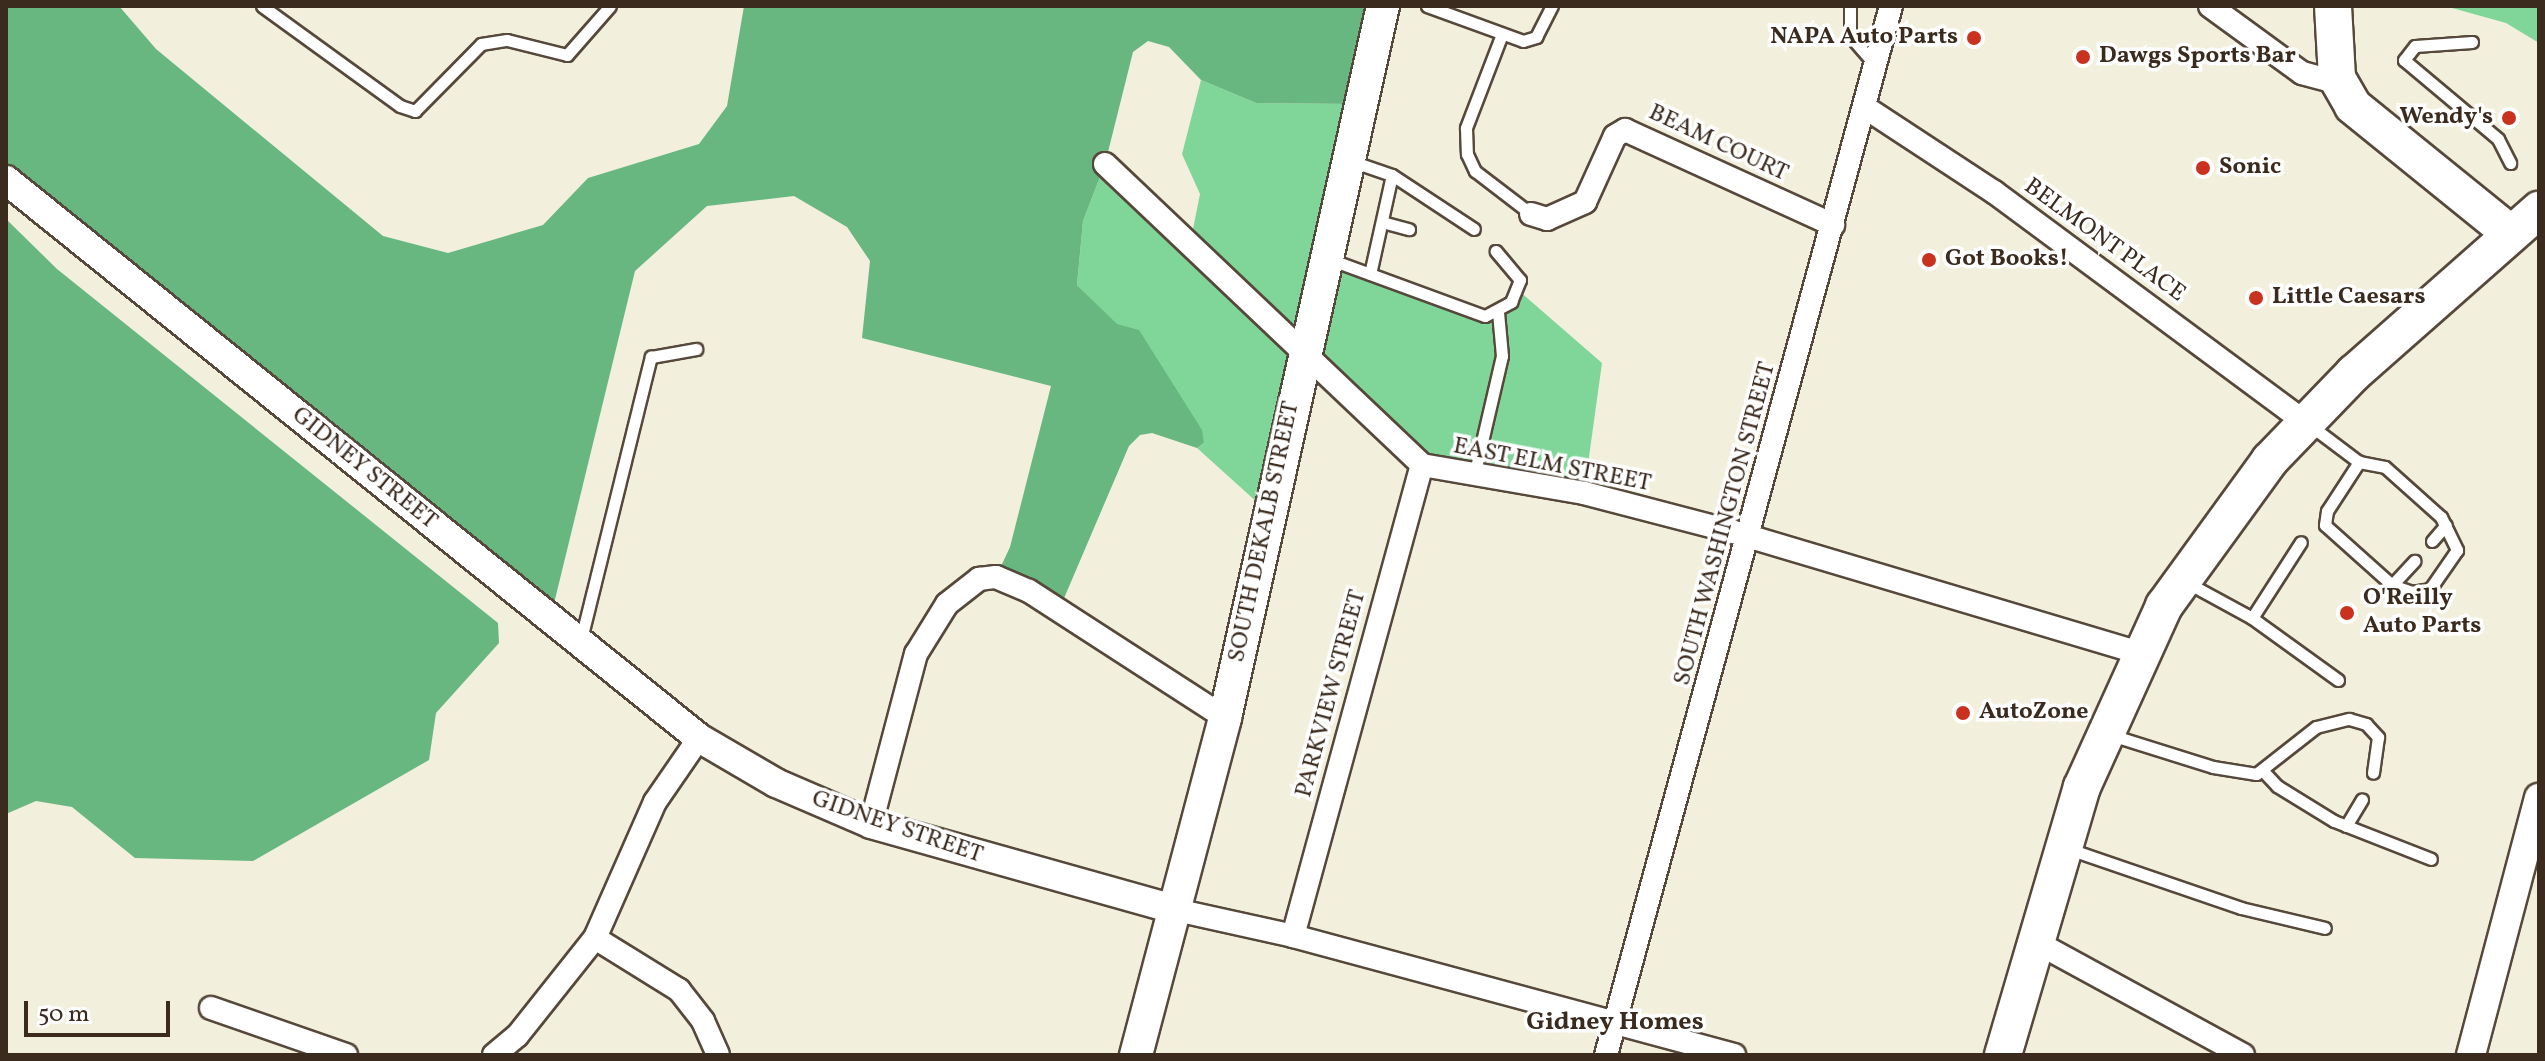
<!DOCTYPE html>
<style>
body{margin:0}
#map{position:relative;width:2545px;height:1061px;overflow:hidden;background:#f2efdc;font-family:Vollkorn,serif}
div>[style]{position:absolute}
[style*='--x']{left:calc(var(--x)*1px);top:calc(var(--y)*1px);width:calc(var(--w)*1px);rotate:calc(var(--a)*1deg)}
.green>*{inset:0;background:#80d699}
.forest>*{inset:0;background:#68b781}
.roads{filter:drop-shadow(2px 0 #56483a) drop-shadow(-2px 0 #56483a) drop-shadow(0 2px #56483a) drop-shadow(0 -2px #56483a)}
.service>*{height:11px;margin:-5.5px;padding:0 5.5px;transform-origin:5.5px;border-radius:5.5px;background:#fff}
.minor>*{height:22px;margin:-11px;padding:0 11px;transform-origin:11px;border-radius:11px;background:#fff}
.tertiary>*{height:28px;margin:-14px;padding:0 14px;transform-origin:14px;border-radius:14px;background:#fff}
.secondary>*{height:32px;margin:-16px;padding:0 16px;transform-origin:16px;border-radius:16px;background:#fff}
.primary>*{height:36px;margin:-18px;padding:0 18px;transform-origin:18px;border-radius:18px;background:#fff}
.dots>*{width:22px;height:22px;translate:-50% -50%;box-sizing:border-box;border:4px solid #fff;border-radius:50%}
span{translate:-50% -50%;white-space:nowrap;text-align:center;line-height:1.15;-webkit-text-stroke:7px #fff;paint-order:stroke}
.poi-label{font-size:24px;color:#3b2a1e;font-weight:700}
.right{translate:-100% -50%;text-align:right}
.left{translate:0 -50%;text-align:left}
.street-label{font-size:24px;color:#3b2a1e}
.neighbourhood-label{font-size:26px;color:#3b2a1e;font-weight:700}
.frame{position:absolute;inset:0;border:8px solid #3b2a1e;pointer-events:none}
.scale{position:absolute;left:24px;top:1001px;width:146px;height:36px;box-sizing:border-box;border:4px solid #3b2a1e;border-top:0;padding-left:10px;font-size:24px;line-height:28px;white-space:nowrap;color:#3b2a1e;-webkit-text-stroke:6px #fff;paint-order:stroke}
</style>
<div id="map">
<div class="green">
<div style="clip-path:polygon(2445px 6px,2539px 6px,2539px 43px,2506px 23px)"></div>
<div style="clip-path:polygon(1201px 80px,1256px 103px,1358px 104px,1325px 258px,1485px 316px,1518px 290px,1602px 363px,1584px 493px,1445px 473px,1304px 354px,1269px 513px,1197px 448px,1204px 443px,1117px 325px,1077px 285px,1083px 221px,1105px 164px,1190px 244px,1200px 194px,1182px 154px)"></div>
</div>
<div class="forest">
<div style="clip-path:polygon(6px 6px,119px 6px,156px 49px,383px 236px,448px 253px,543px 225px,588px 178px,699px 144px,727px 106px,744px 6px,1383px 6px,1358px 104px,1256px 103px,1201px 80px,1169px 47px,1148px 41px,1133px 52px,1105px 164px,1083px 221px,1077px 285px,1117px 324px,1139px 330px,1202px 430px,1204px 443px,1197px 448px,1152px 433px,1140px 435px,1129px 446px,1059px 610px,996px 577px,1010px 547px,1051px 386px,862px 338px,870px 261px,847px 227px,794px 196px,707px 206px,635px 271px,550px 620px,6px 180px)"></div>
<div style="clip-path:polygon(6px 219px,57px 269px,498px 623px,499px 643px,436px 713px,429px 760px,253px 861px,135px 858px,72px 807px,36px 801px,6px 814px)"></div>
</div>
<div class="roads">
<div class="service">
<div style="--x:262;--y:6;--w:170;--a:35.9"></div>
<div style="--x:400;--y:106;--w:16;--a:18"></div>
<div style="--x:415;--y:111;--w:94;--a:-45.4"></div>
<div style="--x:481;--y:44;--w:26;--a:-9"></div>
<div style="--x:507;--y:40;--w:62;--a:14"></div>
<div style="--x:567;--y:55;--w:65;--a:-48.7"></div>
<div style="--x:1427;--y:6;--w:102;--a:20"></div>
<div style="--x:1523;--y:41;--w:14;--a:-17"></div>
<div style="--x:1536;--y:37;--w:35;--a:-63"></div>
<div style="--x:1850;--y:6;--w:30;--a:90"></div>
<div style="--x:1850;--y:36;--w:40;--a:49"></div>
<div style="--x:1502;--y:34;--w:101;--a:111"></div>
<div style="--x:1466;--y:128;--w:26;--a:88"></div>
<div style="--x:1467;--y:154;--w:19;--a:65"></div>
<div style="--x:1475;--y:171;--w:71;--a:37.5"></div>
<div style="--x:2472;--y:42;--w:57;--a:176"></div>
<div style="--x:2415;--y:46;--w:18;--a:128"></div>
<div style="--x:2404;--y:60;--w:123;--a:40"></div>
<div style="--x:2498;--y:139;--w:27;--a:63"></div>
<div style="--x:1351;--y:161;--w:43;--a:18.9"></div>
<div style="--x:1392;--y:175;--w:98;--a:33.4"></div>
<div style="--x:1382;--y:222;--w:28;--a:15"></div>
<div style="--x:1329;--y:259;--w:166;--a:20.1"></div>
<div style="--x:1485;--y:316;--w:30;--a:-28"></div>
<div style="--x:1511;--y:302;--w:24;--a:-68"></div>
<div style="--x:1520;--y:280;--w:38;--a:-130"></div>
<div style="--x:1370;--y:274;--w:101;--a:-77.5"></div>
<div style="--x:2311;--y:426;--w:60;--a:36.9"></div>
<div style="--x:2359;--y:462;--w:26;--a:11"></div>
<div style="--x:2385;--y:467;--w:75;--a:41.8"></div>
<div style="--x:2441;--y:517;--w:37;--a:64"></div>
<div style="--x:2457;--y:550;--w:47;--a:124.7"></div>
<div style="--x:2430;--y:589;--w:18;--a:171"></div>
<div style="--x:2412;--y:592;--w:21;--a:-161"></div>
<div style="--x:2392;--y:585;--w:90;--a:-138.2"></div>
<div style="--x:2325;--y:525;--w:14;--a:-82"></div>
<div style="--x:2327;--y:511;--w:59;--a:-56.9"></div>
<div style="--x:1474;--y:476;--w:123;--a:-76.9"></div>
<div style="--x:1502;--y:356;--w:44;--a:-95.2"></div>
<div style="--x:2432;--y:541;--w:21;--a:-49"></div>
<div style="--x:2186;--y:582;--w:75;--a:28.6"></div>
<div style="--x:2252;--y:618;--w:106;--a:35.8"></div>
<div style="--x:2392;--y:585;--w:33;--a:-47"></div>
<div style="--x:2252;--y:618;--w:90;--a:-57.2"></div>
<div style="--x:581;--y:639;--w:291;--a:-76.1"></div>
<div style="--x:651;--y:357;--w:46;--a:-10.1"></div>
<div style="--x:2111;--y:735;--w:107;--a:17.4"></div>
<div style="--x:2213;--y:767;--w:44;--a:9.2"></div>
<div style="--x:2256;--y:774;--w:76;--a:-38.1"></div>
<div style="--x:2316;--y:727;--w:34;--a:-14"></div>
<div style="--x:2349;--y:719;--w:18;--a:16"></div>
<div style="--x:2366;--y:724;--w:18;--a:47"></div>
<div style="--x:2378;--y:737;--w:36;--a:98"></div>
<div style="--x:2263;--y:771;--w:21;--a:47"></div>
<div style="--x:2277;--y:786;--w:67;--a:31.6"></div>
<div style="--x:2334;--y:821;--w:104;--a:21.4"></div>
<div style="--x:2346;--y:826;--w:31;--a:-59"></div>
<div style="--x:2069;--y:849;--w:182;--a:18.9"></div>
<div style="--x:2241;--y:908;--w:86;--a:13.4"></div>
</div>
<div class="minor">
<div style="--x:2210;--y:6;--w:114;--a:36.1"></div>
<div style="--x:2302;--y:73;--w:39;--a:15"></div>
<div style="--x:1866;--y:108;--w:153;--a:33.3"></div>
<div style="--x:1994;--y:192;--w:388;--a:36.5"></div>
<div style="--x:1105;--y:164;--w:437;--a:43.5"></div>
<div style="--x:1422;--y:465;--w:164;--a:9.8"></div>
<div style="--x:1584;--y:493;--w:155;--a:14.6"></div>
<div style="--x:1734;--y:532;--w:423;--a:16.6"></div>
<div style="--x:1531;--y:214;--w:17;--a:17"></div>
<div style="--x:1547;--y:219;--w:42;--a:-24.1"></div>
<div style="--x:1585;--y:202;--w:72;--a:-65.6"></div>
<div style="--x:1615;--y:136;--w:12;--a:-31"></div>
<div style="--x:1625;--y:130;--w:229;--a:24.5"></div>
<div style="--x:871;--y:824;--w:176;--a:-75.2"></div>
<div style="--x:916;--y:654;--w:59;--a:-58.2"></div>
<div style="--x:947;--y:604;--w:41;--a:-38"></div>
<div style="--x:979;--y:579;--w:17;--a:-7"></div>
<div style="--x:996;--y:577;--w:36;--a:23"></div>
<div style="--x:1029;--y:591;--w:234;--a:32.9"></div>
<div style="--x:1176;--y:910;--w:120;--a:12.5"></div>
<div style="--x:1293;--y:936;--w:457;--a:15.1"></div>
<div style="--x:1293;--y:936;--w:488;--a:-74.7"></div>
<div style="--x:595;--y:938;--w:99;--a:31.8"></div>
<div style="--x:679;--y:990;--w:39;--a:52"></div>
<div style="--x:703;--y:1021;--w:37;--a:66"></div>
<div style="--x:2034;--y:941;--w:238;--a:28.6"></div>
<div style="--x:211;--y:1008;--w:143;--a:19.2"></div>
<div style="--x:494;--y:1055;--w:30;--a:-40"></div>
<div style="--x:517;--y:1036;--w:125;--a:-51.5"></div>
<div style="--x:595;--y:938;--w:149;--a:-66.2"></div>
<div style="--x:655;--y:802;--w:78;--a:-55.5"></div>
<div style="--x:1606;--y:1055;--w:1087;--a:-74.8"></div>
</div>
<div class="tertiary">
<div style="--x:6;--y:180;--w:890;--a:38.84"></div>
<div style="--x:699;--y:738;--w:89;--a:30.3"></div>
<div style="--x:776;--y:783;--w:103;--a:23.3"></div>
<div style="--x:871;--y:824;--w:317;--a:15.7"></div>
<div style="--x:2471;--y:1055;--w:266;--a:-75.2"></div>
</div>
<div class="secondary">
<div style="--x:1136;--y:1055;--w:349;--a:-75.2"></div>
<div style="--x:1225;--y:718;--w:729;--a:-77.49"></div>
</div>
<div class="primary">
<div style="--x:2333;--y:6;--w:72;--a:86.8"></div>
<div style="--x:2337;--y:78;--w:32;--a:60"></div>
<div style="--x:2353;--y:106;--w:203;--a:39"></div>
<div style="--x:2003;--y:1055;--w:279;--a:-73.6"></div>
<div style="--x:2082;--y:787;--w:199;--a:-65.6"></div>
<div style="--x:2164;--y:606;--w:180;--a:-54"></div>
<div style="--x:2270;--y:460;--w:121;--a:-46"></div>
<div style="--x:2354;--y:373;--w:247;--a:-41.4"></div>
</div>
</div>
<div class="dots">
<div style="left:1974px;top:38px;background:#c8321e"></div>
<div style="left:2083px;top:57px;background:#c8321e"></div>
<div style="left:2509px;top:118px;background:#c8321e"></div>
<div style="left:2203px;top:168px;background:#c8321e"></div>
<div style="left:1929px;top:260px;background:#c8321e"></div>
<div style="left:2256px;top:298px;background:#c8321e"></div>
<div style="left:2347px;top:613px;background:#c8321e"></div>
<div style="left:1963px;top:713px;background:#c8321e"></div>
</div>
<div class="poi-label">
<span class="right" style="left:1958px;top:38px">NAPA Auto Parts</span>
<span class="left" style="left:2099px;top:57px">Dawgs Sports Bar</span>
<span class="right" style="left:2493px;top:118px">Wendy's</span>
<span class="left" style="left:2219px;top:168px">Sonic</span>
<span class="left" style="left:1945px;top:260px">Got Books!</span>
<span class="left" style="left:2272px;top:298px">Little Caesars</span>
<span class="left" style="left:2363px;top:613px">O'Reilly<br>Auto Parts</span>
<span class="left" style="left:1979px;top:713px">AutoZone</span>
</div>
<div class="street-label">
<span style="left:1718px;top:144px;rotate:25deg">BEAM COURT</span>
<span style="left:2104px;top:241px;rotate:36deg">BELMONT PLACE</span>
<span style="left:1552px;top:466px;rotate:11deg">EAST ELM STREET</span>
<span style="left:364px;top:469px;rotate:39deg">GIDNEY STREET</span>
<span style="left:1726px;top:524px;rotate:-75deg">SOUTH WASHINGTON STREET</span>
<span style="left:1265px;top:532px;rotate:-78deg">SOUTH DEKALB STREET</span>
<span style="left:1332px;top:694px;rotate:-75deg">PARKVIEW STREET</span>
<span style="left:897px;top:828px;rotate:19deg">GIDNEY STREET</span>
</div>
<div class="neighbourhood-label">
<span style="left:1615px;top:1023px">Gidney Homes</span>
</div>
<div class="frame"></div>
<div class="scale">50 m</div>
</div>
